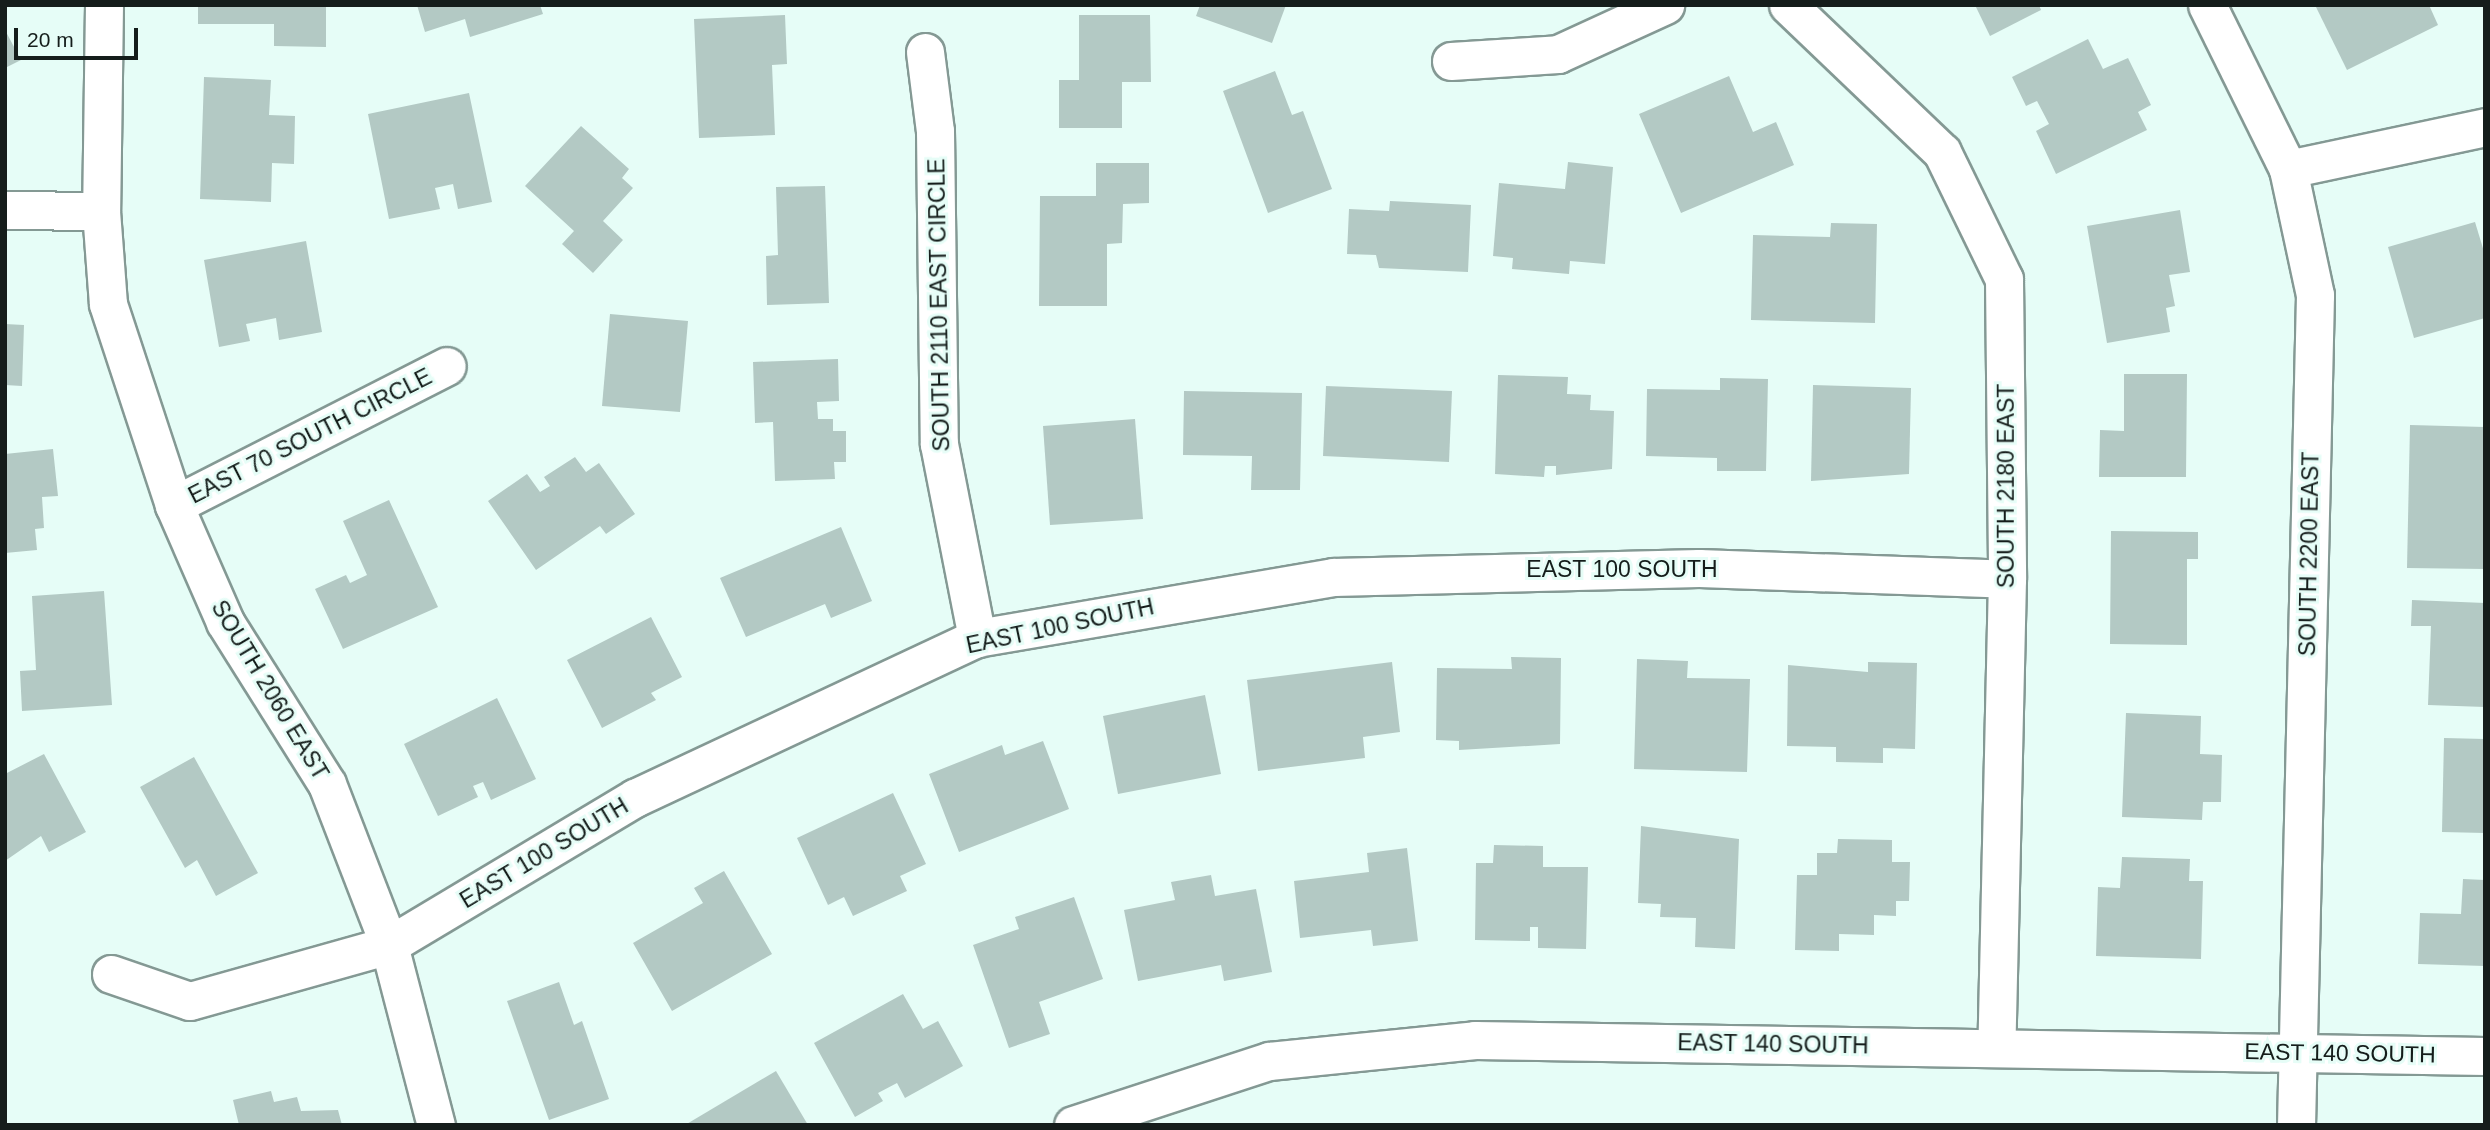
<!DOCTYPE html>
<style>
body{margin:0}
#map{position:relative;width:2490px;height:1130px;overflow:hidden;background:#e6fdf7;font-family:Helvetica,sans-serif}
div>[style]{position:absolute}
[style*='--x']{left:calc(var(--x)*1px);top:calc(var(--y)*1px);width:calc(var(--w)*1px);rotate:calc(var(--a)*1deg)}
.building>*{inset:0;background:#b3c9c4}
.roads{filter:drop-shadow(2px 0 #849994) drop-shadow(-2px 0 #849994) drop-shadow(0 2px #849994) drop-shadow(0 -2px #849994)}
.street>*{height:37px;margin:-18.5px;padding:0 18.5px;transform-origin:18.5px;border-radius:18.5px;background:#fff}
span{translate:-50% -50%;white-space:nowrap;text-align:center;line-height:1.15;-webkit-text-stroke:6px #e6fdf7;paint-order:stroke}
.street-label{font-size:23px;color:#151d1b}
.frame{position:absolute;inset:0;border:7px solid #151d1b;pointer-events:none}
.scale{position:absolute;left:14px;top:28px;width:124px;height:32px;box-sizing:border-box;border:4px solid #151d1b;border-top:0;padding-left:9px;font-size:21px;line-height:24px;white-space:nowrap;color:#151d1b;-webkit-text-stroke:5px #e6fdf7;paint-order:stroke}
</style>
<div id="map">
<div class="building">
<div style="clip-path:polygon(198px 5px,326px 5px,326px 47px,274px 46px,274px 24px,198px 24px)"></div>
<div style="clip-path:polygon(417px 5px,540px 5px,543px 14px,470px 37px,465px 19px,425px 32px)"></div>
<div style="clip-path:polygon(1200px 5px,1286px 5px,1272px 43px,1196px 16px)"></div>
<div style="clip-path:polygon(1975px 5px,2039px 5px,2041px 10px,1990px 36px)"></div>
<div style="clip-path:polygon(2315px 5px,2429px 5px,2438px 25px,2347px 70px)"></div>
<div style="clip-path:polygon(785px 15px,787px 64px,772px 65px,775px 135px,699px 138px,694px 19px)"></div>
<div style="clip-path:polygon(1079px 15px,1150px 15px,1151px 82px,1122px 82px,1122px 128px,1059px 128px,1059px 80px,1079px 80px)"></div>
<div style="clip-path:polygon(5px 30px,21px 60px,5px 68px)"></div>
<div style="clip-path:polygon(2088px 39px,2103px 69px,2128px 58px,2151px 105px,2138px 112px,2147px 130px,2056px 174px,2036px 131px,2049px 124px,2037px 101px,2026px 106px,2012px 77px)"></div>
<div style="clip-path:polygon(1275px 71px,1292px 115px,1303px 111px,1332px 189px,1268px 213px,1223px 91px)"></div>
<div style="clip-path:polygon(1729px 76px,1753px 132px,1776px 122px,1794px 165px,1681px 213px,1639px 114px)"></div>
<div style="clip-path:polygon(204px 77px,271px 80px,269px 115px,295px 116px,294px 164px,272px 163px,271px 202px,200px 199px)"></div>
<div style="clip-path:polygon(469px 93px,492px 202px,458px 209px,453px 184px,435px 188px,440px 209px,389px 219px,368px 114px)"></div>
<div style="clip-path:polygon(581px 126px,629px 169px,622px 178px,633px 188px,603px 221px,623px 240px,593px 273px,562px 244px,574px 231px,525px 186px)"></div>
<div style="clip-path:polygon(1568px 162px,1613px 167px,1605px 264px,1570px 261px,1569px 274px,1512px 269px,1513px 258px,1493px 256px,1499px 183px,1565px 189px)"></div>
<div style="clip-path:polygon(1096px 163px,1149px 163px,1149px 203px,1123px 204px,1122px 243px,1107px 244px,1107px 306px,1039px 306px,1040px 196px,1096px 196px)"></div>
<div style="clip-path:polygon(825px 186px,829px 303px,767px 305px,766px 256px,778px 255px,776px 187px)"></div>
<div style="clip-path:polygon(1390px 201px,1471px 205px,1468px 272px,1379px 268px,1376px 255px,1347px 254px,1349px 209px,1389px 211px)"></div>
<div style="clip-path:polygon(2180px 210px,2190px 272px,2169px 275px,2175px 306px,2166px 308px,2170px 332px,2107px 343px,2087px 226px)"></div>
<div style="clip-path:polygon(2475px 222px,2485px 255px,2485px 318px,2414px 338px,2388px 247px)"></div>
<div style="clip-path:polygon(1831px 223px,1877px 224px,1875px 323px,1751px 320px,1753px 235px,1830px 237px)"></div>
<div style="clip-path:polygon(306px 241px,322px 332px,279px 340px,276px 318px,246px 324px,250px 341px,219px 347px,204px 260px)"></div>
<div style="clip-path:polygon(610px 314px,688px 321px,680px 412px,602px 406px)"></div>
<div style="clip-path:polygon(5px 324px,24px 325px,22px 386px,5px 385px)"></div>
<div style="clip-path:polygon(838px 359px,839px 401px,817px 402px,818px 419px,833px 419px,833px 431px,846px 431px,846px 462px,834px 462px,835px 479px,775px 481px,773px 422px,755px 423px,753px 362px)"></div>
<div style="clip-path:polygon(2124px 374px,2187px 374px,2186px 477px,2099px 477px,2100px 430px,2124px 431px)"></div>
<div style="clip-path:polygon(1498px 375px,1568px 377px,1567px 394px,1591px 395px,1590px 410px,1614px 411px,1612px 469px,1556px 475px,1556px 466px,1545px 466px,1544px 477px,1495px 474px)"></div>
<div style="clip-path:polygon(1720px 378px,1768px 379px,1766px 471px,1717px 471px,1717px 458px,1646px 456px,1647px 389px,1720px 390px)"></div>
<div style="clip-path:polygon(1813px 385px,1911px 388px,1909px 474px,1811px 481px)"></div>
<div style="clip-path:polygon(1326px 386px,1452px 391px,1449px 462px,1323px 456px)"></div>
<div style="clip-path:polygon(1184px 391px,1302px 393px,1300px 490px,1251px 490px,1252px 456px,1183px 455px)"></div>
<div style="clip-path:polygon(1135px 419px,1143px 519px,1050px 525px,1043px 426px)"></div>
<div style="clip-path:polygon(2410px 425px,2485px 427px,2485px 569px,2407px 568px)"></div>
<div style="clip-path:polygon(53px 449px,58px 496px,42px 497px,44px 528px,35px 529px,37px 550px,5px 553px,5px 454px)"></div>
<div style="clip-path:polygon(575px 457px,586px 472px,599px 463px,635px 514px,606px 534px,600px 526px,536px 570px,488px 501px,527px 474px,540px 492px,550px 486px,544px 477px)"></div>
<div style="clip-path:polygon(389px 500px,438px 607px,343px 649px,315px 589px,346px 575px,350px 583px,367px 575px,343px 521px)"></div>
<div style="clip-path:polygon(841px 527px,872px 601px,831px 618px,825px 604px,746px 637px,720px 578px)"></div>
<div style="clip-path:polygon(2111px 531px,2198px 532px,2198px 559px,2187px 559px,2187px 645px,2110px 644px)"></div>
<div style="clip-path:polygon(104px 591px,112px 705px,22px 711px,20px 671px,36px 670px,32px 596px)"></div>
<div style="clip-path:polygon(2412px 600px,2485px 603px,2485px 707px,2428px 705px,2431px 626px,2411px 626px)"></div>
<div style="clip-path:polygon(651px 617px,682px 677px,651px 693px,656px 700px,602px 728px,567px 660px)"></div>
<div style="clip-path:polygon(1511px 657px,1561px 658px,1560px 744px,1459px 750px,1459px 741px,1436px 740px,1437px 668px,1512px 669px)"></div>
<div style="clip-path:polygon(1637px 659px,1688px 661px,1687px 678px,1750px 679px,1747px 772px,1634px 769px)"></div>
<div style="clip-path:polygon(1392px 662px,1400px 732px,1363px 737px,1365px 758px,1258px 771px,1247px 680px)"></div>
<div style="clip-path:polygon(1868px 662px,1917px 663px,1915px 749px,1883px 748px,1883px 763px,1836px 762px,1836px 747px,1787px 746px,1788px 665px,1868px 672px)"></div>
<div style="clip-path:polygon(1205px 695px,1221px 774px,1118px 794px,1103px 716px)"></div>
<div style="clip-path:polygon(497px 698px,536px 779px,491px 800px,483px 782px,473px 786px,478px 797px,438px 816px,404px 744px)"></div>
<div style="clip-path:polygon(2126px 713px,2201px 716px,2200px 754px,2222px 755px,2221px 802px,2203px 802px,2202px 820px,2122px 817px)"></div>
<div style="clip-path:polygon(2444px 738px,2485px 739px,2485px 833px,2442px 832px)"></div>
<div style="clip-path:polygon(1043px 741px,1069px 809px,959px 852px,929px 774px,1002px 745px,1005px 755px)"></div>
<div style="clip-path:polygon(44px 754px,86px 832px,49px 852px,41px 836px,5px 861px,5px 774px)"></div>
<div style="clip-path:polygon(194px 757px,258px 873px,216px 896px,197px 860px,185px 868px,140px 787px)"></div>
<div style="clip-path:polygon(893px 793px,926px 864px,900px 876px,907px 891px,853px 916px,844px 897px,828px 905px,797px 838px)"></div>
<div style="clip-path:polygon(1641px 826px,1739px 839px,1735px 949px,1695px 947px,1696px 918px,1660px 917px,1661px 904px,1638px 903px)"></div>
<div style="clip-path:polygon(1838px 839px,1892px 840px,1892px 862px,1910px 862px,1909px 901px,1896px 901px,1896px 916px,1874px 915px,1874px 935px,1839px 934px,1839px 951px,1795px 950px,1797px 875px,1817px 875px,1817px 853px,1837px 853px)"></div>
<div style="clip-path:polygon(1494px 845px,1543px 846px,1543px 867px,1588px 867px,1586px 949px,1538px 948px,1538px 927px,1530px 927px,1530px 941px,1475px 940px,1476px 863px,1493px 863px)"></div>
<div style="clip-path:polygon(1407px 848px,1418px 941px,1373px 946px,1371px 930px,1300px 938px,1294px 881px,1369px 872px,1367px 853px)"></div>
<div style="clip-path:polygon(2122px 857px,2190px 859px,2189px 881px,2203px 881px,2201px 959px,2096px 956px,2098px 887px,2120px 888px)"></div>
<div style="clip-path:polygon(724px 871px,772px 954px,672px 1011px,633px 943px,703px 903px,694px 888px)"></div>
<div style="clip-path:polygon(1211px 875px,1215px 896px,1256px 889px,1272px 972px,1224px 981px,1221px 965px,1138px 981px,1124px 910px,1175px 900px,1171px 882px)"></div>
<div style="clip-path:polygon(2463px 879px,2485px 880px,2485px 966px,2418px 964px,2420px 913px,2461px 914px)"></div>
<div style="clip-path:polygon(1074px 897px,1103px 979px,1039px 1002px,1050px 1034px,1009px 1048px,973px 945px,1019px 929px,1015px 917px)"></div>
<div style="clip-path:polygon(559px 982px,574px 1025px,582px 1021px,609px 1099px,549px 1120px,507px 1001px)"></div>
<div style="clip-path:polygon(903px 994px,923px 1029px,938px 1021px,963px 1066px,905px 1098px,897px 1083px,878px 1093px,883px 1101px,855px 1117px,814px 1043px)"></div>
<div style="clip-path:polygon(776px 1071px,808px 1125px,685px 1125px)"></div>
<div style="clip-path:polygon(271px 1091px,274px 1102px,297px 1097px,301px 1111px,338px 1110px,342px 1125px,239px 1125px,233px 1100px)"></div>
</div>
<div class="roads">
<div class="street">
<div style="--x:104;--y:5;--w:206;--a:90.8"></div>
<div style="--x:101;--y:211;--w:93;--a:85.7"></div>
<div style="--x:108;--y:304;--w:212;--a:71.8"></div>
<div style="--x:174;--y:505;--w:128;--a:66.4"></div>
<div style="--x:225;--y:622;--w:191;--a:57.8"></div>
<div style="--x:327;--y:784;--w:173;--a:68.9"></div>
<div style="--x:389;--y:945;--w:186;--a:75.4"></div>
<div style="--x:1788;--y:5;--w:213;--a:43.7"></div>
<div style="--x:1942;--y:152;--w:141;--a:64"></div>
<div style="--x:2004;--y:279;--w:300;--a:89.4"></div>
<div style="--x:2007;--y:579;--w:468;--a:91.3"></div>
<div style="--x:2207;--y:5;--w:183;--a:63.7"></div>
<div style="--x:2288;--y:169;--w:129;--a:77.9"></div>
<div style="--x:2315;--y:295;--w:830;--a:91.31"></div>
<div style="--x:925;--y:52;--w:80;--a:82.8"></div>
<div style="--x:935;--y:131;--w:313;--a:89.3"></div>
<div style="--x:939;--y:444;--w:198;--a:78.9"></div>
<div style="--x:1451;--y:61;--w:107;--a:-3.7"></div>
<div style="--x:1558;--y:54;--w:118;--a:-24.6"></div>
<div style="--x:2288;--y:169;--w:201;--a:-12"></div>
<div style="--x:5;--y:210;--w:96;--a:0.6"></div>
<div style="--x:174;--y:505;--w:306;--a:-27"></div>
<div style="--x:111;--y:974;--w:83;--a:18.9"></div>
<div style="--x:190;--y:1001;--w:207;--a:-15.7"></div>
<div style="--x:389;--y:945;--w:287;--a:-30.9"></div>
<div style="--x:635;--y:798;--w:378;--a:-25.1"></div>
<div style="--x:977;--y:638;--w:361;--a:-9.7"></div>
<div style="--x:1333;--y:577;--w:366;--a:-1.4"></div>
<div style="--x:1699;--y:568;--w:308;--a:2"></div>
<div style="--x:1073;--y:1125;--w:206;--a:-18.1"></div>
<div style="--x:1269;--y:1061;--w:207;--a:-5.8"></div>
<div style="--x:1475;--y:1040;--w:1010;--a:0.91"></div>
</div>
</div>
<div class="street-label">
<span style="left:939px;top:305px;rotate:-91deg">SOUTH 2110 EAST CIRCLE</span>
<span style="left:310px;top:436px;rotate:-27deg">EAST 70 SOUTH CIRCLE</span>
<span style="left:2006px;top:486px;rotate:-90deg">SOUTH 2180 EAST</span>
<span style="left:2309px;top:554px;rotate:-89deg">SOUTH 2200 EAST</span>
<span style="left:1622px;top:569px">EAST 100 SOUTH</span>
<span style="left:1060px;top:626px;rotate:-12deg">EAST 100 SOUTH</span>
<span style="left:270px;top:690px;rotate:59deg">SOUTH 2060 EAST</span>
<span style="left:544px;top:853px;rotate:-31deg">EAST 100 SOUTH</span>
<span style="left:1773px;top:1044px;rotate:1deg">EAST 140 SOUTH</span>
<span style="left:2340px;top:1053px;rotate:1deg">EAST 140 SOUTH</span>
</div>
<div class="frame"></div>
<div class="scale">20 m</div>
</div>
